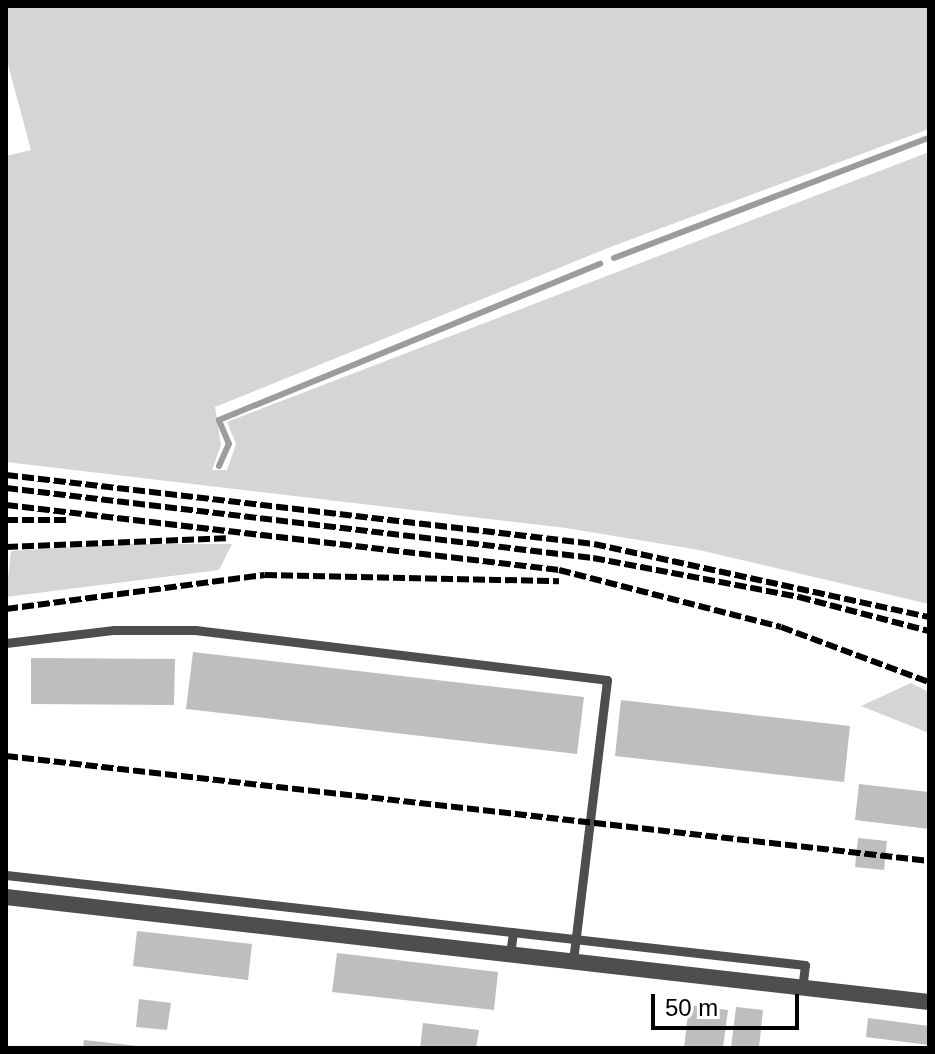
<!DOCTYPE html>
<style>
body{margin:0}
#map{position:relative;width:935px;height:1054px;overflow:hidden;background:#fff;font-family:Arial,sans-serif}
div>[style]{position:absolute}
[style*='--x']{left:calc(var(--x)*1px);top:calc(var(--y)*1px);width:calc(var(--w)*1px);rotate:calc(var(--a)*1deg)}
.green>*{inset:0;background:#d5d5d5}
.stream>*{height:6px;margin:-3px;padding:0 3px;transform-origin:3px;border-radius:3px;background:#9c9c9c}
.building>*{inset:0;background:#bebebe}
.service>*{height:9px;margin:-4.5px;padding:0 4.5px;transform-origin:4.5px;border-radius:4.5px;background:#4e4e4e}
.minor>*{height:16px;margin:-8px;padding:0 8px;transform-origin:8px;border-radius:8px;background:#4e4e4e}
.rail>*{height:6px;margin-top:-3px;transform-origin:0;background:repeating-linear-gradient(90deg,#000 0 12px,transparent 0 16px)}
span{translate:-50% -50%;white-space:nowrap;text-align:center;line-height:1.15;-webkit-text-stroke:7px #fff;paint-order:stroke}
.frame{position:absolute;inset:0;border:8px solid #000;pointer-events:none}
.scale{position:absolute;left:651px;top:994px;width:148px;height:36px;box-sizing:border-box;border:4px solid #000;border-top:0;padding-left:10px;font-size:24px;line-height:28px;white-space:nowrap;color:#000;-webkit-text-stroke:6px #fff;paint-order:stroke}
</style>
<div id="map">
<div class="green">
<div style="clip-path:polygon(6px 6px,929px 6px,929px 129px,613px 246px,215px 407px,221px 445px,212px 470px,227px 470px,236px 444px,227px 422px,929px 152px,929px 604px,699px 550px,566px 528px,6px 462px,6px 156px,31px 150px,6px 57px)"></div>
<div style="clip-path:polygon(115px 544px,232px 544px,219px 570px,6px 597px,11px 551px)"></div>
<div style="clip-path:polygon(911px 683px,929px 692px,929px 733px,861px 706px)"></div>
</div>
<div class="stream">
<div style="--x:614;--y:258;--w:337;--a:-20.9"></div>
<div style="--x:219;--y:466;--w:24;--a:-66"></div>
<div style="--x:229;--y:444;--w:26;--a:-113"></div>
<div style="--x:219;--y:420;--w:412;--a:-22.3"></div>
</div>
<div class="building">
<div style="clip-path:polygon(193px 652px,584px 697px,577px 754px,186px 709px)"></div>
<div style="clip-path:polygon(31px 658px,175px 659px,174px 705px,31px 704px)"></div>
<div style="clip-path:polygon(621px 700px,850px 726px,844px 782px,615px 756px)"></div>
<div style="clip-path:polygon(859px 784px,929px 792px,929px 829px,855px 820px)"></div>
<div style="clip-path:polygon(858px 838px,887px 841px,884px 870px,855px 867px)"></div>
<div style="clip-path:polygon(137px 931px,252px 944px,248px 980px,133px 966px)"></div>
<div style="clip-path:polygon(337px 953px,498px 972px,494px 1010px,332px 992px)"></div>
<div style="clip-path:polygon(139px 999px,171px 1003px,167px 1030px,136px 1027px)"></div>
<div style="clip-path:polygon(689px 1005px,728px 1010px,723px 1048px,684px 1048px)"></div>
<div style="clip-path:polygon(736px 1007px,763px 1010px,759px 1048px,731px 1048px)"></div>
<div style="clip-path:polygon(868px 1018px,929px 1026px,929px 1045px,866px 1037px)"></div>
<div style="clip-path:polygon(423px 1023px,479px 1030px,476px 1048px,420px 1048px)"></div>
<div style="clip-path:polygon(84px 1040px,138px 1046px,137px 1048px,83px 1048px)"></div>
</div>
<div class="service">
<div style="--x:6;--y:643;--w:109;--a:-6.9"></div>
<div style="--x:114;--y:630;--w:81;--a:0"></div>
<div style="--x:195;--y:630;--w:415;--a:6.9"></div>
<div style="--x:607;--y:680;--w:283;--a:96.9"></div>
<div style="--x:6;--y:875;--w:804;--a:6.43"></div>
<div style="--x:805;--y:965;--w:23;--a:97"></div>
<div style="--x:510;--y:954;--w:22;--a:-82"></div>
</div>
<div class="minor">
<div style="--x:6;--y:897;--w:929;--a:6.49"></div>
</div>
<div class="rail">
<div style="--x:6;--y:475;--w:592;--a:6.69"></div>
<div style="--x:594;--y:544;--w:343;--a:12.3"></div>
<div style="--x:6;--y:488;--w:591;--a:6.8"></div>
<div style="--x:593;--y:558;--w:210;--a:10.7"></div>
<div style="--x:799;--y:597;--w:134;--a:14.7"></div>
<div style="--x:6;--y:505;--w:557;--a:6.7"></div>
<div style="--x:559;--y:570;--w:229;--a:14.4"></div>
<div style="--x:781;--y:627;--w:158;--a:20.4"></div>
<div style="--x:6;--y:520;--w:60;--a:0"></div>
<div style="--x:6;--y:547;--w:220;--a:-2.3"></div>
<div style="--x:6;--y:609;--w:261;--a:-7.5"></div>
<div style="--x:265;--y:575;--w:294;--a:1.2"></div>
<div style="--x:6;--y:756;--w:929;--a:6.49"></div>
</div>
<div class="frame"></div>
<div class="scale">50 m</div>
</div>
